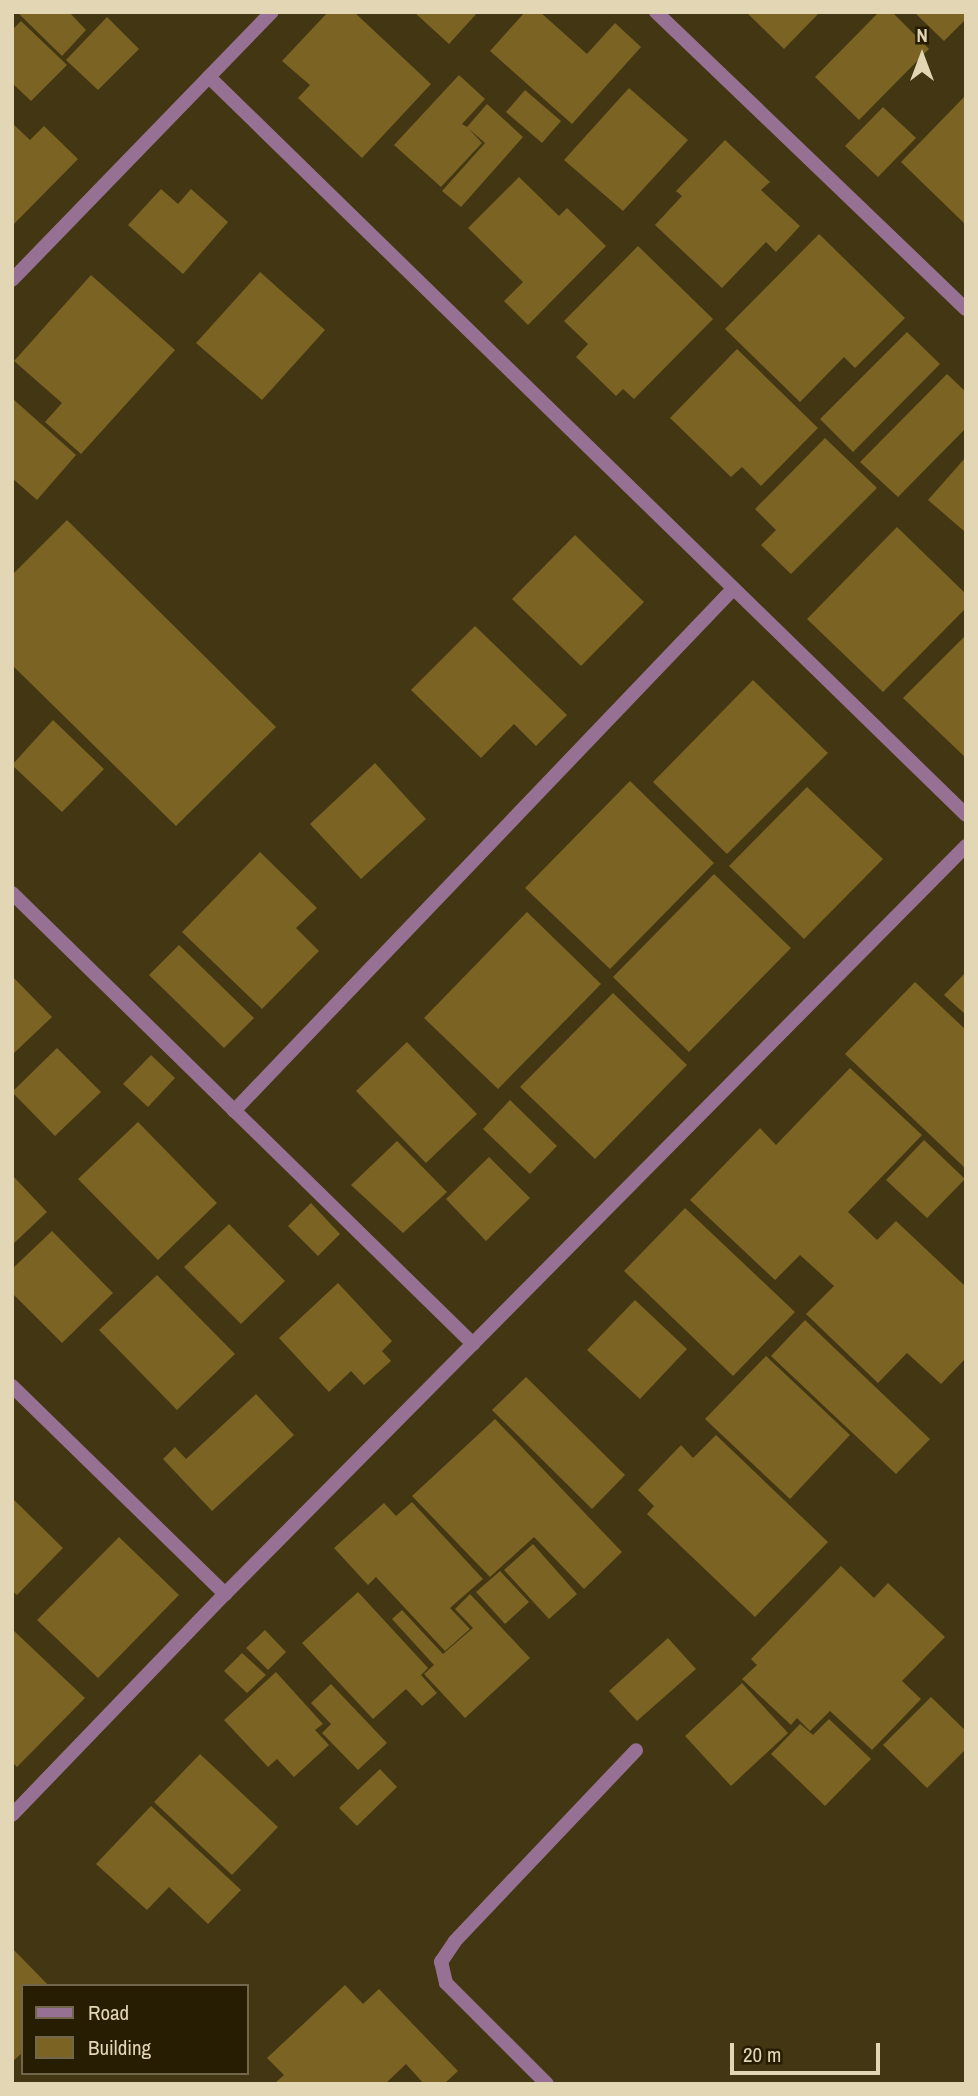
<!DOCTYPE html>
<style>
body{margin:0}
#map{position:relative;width:978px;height:2096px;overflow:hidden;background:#433612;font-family:"Archivo Narrow",sans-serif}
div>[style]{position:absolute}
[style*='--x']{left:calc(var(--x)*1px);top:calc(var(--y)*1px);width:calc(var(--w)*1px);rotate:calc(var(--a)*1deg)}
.building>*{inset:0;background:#7a6323}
.minor>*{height:14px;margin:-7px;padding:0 7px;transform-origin:7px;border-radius:7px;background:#967193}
.tertiary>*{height:14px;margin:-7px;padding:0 7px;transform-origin:7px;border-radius:7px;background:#967193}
span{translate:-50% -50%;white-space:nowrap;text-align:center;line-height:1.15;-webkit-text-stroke:6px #271d02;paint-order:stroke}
.frame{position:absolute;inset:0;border:14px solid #e2d6b5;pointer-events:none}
.legend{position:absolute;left:21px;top:1984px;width:228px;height:91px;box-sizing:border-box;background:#271d02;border:2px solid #72674a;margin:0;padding:9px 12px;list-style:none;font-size:21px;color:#e2d6b5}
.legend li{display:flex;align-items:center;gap:14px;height:35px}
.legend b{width:35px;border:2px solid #72674a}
.north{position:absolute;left:887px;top:21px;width:70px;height:70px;-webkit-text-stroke:5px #271d02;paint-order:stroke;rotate:0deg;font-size:19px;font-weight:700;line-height:28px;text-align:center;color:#e2d6b5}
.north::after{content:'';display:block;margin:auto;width:24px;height:32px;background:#e2d6b5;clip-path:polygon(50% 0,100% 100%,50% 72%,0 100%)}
.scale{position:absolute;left:730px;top:2043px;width:150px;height:32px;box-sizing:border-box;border:4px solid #e2d6b5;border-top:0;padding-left:9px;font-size:21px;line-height:24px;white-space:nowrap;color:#e2d6b5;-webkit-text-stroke:5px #271d02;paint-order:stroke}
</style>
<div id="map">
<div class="building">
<div style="clip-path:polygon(17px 12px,69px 12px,86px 30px,62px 56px)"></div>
<div style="clip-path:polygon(328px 12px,354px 12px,431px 84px,362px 158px,298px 98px,310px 85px,282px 61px)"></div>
<div style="clip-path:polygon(414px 12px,478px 12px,449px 44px)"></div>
<div style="clip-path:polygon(525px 12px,540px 12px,587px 54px,615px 23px,641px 47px,572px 124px,490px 51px)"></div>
<div style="clip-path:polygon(746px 12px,820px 12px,784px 49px)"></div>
<div style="clip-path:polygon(879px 12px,892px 12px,929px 49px,859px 120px,815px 77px)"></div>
<div style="clip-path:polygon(914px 12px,966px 12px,966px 19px,944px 41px)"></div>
<div style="clip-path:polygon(107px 17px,139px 49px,98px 90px,66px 60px)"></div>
<div style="clip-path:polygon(21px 21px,67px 65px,31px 101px,12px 83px,12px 30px)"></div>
<div style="clip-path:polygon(459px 75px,485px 99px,462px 124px,467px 127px,487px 104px,523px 137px,461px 207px,442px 191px,485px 143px,469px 129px,482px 143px,441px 187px,394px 145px)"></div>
<div style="clip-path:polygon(629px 88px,688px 140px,623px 211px,564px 160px)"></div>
<div style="clip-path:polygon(525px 90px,561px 121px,542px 143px,506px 112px)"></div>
<div style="clip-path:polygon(966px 95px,966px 225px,901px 162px)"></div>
<div style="clip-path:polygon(883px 107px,916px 138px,878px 177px,845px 146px)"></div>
<div style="clip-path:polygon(12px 123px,30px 140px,44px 126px,78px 159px,12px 226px)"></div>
<div style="clip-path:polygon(725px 140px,770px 182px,761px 190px,800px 226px,776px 252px,766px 242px,722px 288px,655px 225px,682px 196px,676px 191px)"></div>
<div style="clip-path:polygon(519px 177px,559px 216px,567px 208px,606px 246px,528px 325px,504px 301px,523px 282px,468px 228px)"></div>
<div style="clip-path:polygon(161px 189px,178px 204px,191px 189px,228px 222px,183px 274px,128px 225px)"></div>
<div style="clip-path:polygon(819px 234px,905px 318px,855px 368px,844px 357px,800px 402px,725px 329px)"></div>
<div style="clip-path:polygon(638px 246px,713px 319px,634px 399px,623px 389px,616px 396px,576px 357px,588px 344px,564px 321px)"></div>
<div style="clip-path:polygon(260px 272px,325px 330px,262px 400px,196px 343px)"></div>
<div style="clip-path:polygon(91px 275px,175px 350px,81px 454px,45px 422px,62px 403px,14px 361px)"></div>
<div style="clip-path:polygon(907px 332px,940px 364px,853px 452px,820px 419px)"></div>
<div style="clip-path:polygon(737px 349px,818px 428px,761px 486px,742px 467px,731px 477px,670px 418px)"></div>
<div style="clip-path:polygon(947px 374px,966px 392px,966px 428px,898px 497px,860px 462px)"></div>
<div style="clip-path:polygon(13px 399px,76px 455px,37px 500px,12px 478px)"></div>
<div style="clip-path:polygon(825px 438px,877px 488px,791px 574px,761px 545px,776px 530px,755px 509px)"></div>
<div style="clip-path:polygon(966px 457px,966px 529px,964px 531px,928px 500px)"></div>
<div style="clip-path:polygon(67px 520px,276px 727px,176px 826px,12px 665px,12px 575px)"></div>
<div style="clip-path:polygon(897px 527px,966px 594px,966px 608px,883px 692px,807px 619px)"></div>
<div style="clip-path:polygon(575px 535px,644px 602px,581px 666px,512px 599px)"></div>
<div style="clip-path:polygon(475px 626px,567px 715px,536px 746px,514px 724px,481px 758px,411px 690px)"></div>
<div style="clip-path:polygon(966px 635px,966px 758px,903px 698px)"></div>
<div style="clip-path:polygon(753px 680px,828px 753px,727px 854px,653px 782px)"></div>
<div style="clip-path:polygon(53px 720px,104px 769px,62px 812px,12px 765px)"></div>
<div style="clip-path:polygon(375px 763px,426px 819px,361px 879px,310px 824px)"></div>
<div style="clip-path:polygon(630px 781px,714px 863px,610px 969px,525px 888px)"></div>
<div style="clip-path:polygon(807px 787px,883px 859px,804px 939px,729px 866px)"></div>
<div style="clip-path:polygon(260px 852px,317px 908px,296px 928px,319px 951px,262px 1009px,182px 932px)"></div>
<div style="clip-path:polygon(714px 874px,791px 948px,689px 1052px,613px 977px)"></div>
<div style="clip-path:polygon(527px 912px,601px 984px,498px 1089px,424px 1018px)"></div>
<div style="clip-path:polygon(179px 945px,254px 1018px,224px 1048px,149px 975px)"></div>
<div style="clip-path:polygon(966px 972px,966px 1015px,944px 995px)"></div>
<div style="clip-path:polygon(12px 976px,52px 1017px,12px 1055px)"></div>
<div style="clip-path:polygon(915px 982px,966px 1030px,966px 1169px,845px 1054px)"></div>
<div style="clip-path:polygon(613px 993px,687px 1065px,595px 1159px,520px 1087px)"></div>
<div style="clip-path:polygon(407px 1042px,477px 1114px,426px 1163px,356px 1091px)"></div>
<div style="clip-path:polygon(57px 1048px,101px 1092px,55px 1136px,12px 1092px)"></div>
<div style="clip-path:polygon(151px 1055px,175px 1078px,148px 1107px,123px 1084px)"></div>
<div style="clip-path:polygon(850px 1068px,922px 1135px,848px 1212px,877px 1240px,896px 1221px,966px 1287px,966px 1358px,941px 1384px,907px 1353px,878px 1383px,806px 1314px,834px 1286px,800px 1255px,775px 1280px,690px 1200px,760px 1128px,776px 1145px)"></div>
<div style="clip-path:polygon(510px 1100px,557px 1146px,530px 1174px,483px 1129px)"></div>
<div style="clip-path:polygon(138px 1122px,217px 1203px,158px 1260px,78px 1179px)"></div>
<div style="clip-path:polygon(924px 1140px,965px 1179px,927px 1218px,886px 1180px)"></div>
<div style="clip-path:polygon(397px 1141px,447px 1192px,403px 1233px,351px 1185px)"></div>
<div style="clip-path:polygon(489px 1157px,530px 1198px,486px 1241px,446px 1199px)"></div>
<div style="clip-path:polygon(12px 1175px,47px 1212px,12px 1245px)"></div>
<div style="clip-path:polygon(311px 1203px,340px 1234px,318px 1256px,288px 1226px)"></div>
<div style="clip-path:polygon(685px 1208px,795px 1312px,733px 1376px,624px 1271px)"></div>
<div style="clip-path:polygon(229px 1224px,285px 1281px,241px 1324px,184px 1267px)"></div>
<div style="clip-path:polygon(52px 1231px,113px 1293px,62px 1343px,12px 1293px,12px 1269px)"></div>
<div style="clip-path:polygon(157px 1275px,235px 1354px,177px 1410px,99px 1330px)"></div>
<div style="clip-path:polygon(338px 1283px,392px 1341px,382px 1351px,391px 1361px,364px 1385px,351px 1371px,329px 1392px,279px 1338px)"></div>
<div style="clip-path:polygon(635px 1300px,687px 1349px,640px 1399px,587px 1350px)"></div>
<div style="clip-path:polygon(805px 1320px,930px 1439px,896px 1474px,771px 1356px)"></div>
<div style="clip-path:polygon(766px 1356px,850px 1435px,790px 1499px,705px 1419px)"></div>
<div style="clip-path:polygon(526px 1377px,625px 1475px,592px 1509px,492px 1410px)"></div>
<div style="clip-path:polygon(256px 1394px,294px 1435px,212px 1511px,163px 1459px,175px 1447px,186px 1459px)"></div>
<div style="clip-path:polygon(495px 1419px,622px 1552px,584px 1589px,534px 1537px,490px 1577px,412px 1496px)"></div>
<div style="clip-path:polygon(716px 1435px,828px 1542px,755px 1617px,647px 1514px,654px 1506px,638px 1490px,681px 1445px,693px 1458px)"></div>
<div style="clip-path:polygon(12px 1498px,63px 1548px,17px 1595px,12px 1591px)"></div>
<div style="clip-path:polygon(412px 1502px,483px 1579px,450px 1608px,470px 1629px,445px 1651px,376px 1577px,368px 1585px,334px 1548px,384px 1503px,396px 1516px)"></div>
<div style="clip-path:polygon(119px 1537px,179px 1595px,98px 1678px,37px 1620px)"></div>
<div style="clip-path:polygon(533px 1544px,577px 1594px,549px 1619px,504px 1570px)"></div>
<div style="clip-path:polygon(841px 1566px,874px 1598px,888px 1583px,945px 1637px,902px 1681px,921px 1699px,872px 1750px,830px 1711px,810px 1731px,797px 1718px,791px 1725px,742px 1679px,757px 1665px,751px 1659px)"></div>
<div style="clip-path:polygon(500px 1571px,529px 1602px,505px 1624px,476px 1592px)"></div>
<div style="clip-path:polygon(358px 1592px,428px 1668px,421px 1675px,437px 1693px,422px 1706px,406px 1689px,373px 1719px,302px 1643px)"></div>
<div style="clip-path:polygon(470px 1594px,530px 1658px,465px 1718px,424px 1674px,434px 1665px,392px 1619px,402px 1610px,443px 1654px,473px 1628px,455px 1609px)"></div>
<div style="clip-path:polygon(12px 1629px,85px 1698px,17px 1767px,12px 1762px)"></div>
<div style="clip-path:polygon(265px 1630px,286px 1652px,268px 1670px,246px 1648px)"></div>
<div style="clip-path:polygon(668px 1638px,696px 1669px,637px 1721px,609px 1691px)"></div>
<div style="clip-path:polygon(242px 1653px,266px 1675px,247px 1693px,224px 1671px)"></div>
<div style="clip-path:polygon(276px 1672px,323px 1724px,315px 1730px,329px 1745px,294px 1777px,277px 1759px,268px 1767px,224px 1720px)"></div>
<div style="clip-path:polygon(742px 1683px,788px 1733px,731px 1786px,685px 1736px)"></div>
<div style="clip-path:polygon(331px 1684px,387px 1743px,358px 1770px,322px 1733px,331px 1724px,311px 1703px)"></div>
<div style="clip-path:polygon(931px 1697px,966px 1731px,966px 1749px,927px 1788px,883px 1745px)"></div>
<div style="clip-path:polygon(829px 1719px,871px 1759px,825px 1806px,771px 1754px,800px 1724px,813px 1735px)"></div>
<div style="clip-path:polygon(200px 1754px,278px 1827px,232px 1875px,154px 1802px)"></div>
<div style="clip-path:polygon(380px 1769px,397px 1787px,357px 1826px,339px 1808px)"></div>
<div style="clip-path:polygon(151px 1806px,241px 1890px,208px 1924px,169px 1887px,147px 1910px,96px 1864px)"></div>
<div style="clip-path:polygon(12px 1948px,49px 1986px,23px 1986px,23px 2052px,12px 2062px)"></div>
<div style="clip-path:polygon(345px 1985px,363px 2004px,379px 1989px,458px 2071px,444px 2084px,424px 2084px,406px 2064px,385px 2084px,274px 2084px,284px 2075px,267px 2058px)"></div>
</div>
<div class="minor">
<div style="--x:656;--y:12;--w:429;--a:43.8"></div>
<div style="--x:209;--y:77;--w:1057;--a:44.27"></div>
<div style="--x:12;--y:280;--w:373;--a:-45.9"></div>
<div style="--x:12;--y:893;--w:645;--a:44.37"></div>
<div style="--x:234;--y:1111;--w:722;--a:-46.29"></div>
<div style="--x:12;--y:1386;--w:298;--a:44.3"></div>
<div style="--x:547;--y:2084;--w:143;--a:-135"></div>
<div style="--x:446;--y:1983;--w:22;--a:-103"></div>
<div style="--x:441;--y:1962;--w:25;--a:-56"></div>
<div style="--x:455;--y:1941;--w:263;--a:-46.5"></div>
</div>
<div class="tertiary">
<div style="--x:12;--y:1815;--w:307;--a:-46.1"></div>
<div style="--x:225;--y:1594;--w:1053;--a:-45.27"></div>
</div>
<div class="frame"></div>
<ul class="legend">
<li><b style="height:9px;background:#967193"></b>Road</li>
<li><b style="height:19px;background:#7a6323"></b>Building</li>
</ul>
<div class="north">N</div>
<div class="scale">20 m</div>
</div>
